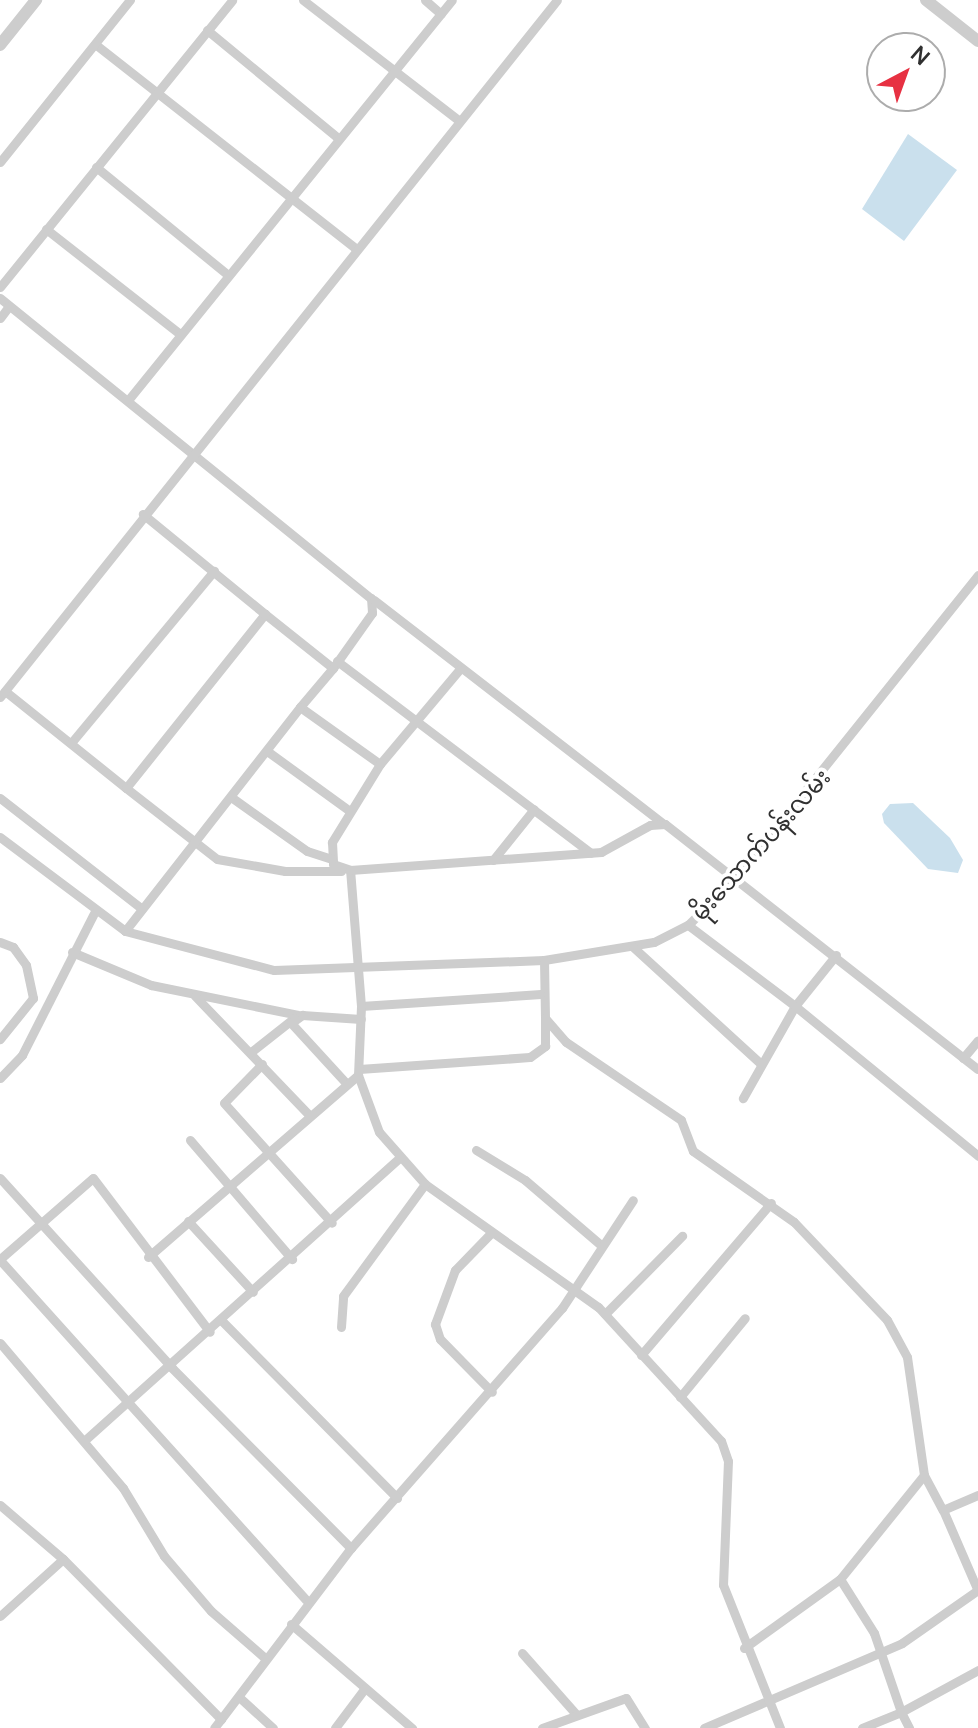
<!DOCTYPE html>
<meta charset="utf-8">
<style>
body{margin:0}
#map{position:relative;width:978px;height:1728px;overflow:hidden;background:#fff;font-family:Manrope,"Noto Sans Myanmar",sans-serif}
div>[style]{position:absolute}
[style*='--x']{left:calc(var(--x)*1px);top:calc(var(--y)*1px);width:calc(var(--w)*1px);rotate:calc(var(--a)*1deg)}
.water>*{inset:0;background:#cae0ed}
.minor>*{height:9px;margin:-4.5px;padding:0 4.5px;transform-origin:4.5px;border-radius:4.5px;background:#cdcdcd}
.tertiary>*{height:12px;margin:-6px;padding:0 6px;transform-origin:6px;border-radius:6px;background:#cdcdcd}
span{translate:-50% -50%;white-space:nowrap;text-align:center;line-height:1.15;-webkit-text-stroke:8px #fff;paint-order:stroke}
.street-label{font-size:24px;color:#303030}
.north{position:absolute;left:866px;top:32px;width:80px;height:80px;box-sizing:border-box;background:#fff;border:2px solid #acacac;border-radius:50%;rotate:41deg;font-size:22px;font-weight:700;line-height:32px;text-align:center;color:#303030}
.north::after{content:'';display:block;margin:auto;width:28px;height:36px;background:#e73142;clip-path:polygon(50% 0,100% 100%,50% 72%,0 100%)}
</style>
<div id="map">
<div class="water">
<div style="clip-path:polygon(908px 134px,957px 170px,904px 241px,862px 209px)"></div>
<div style="clip-path:polygon(913px 803px,950px 838px,963px 860px,958px 873px,928px 869px,884px 823px,882px 814px,890px 804px)"></div>
</div>
<div class="minor">
<div style="--x:303;--y:0;--w:196;--a:37.7"></div>
<div style="--x:425;--y:0;--w:21;--a:41"></div>
<div style="--x:207;--y:30;--w:171;--a:39.5"></div>
<div style="--x:95;--y:44;--w:330;--a:38.1"></div>
<div style="--x:0;--y:162;--w:208;--a:-51.3"></div>
<div style="--x:96;--y:167;--w:171;--a:39.3"></div>
<div style="--x:46;--y:229;--w:170;--a:38.1"></div>
<div style="--x:0;--y:287;--w:369;--a:-51"></div>
<div style="--x:0;--y:298;--w:477;--a:39"></div>
<div style="--x:371;--y:598;--w:15;--a:86"></div>
<div style="--x:372;--y:613;--w:67;--a:125.3"></div>
<div style="--x:0;--y:318;--w:15;--a:-53"></div>
<div style="--x:129;--y:399;--w:513;--a:-51.01"></div>
<div style="--x:374;--y:600;--w:365;--a:37.7"></div>
<div style="--x:265;--y:614;--w:87;--a:38.5"></div>
<div style="--x:333;--y:668;--w:51;--a:130.2"></div>
<div style="--x:300;--y:707;--w:98;--a:35.5"></div>
<div style="--x:380;--y:764;--w:92;--a:121.6"></div>
<div style="--x:332;--y:842;--w:22;--a:87"></div>
<div style="--x:333;--y:864;--w:18;--a:19"></div>
<div style="--x:337;--y:661;--w:318;--a:37.1"></div>
<div style="--x:5;--y:691;--w:155;--a:38.7"></div>
<div style="--x:126;--y:788;--w:223;--a:-51.4"></div>
<div style="--x:265;--y:614;--w:158;--a:-140.7"></div>
<div style="--x:0;--y:697;--w:892;--a:-51.37"></div>
<div style="--x:71;--y:743;--w:224;--a:-50.3"></div>
<div style="--x:267;--y:751;--w:99;--a:35.9"></div>
<div style="--x:380;--y:764;--w:123;--a:-50"></div>
<div style="--x:126;--y:788;--w:115;--a:38"></div>
<div style="--x:217;--y:859;--w:69;--a:10"></div>
<div style="--x:285;--y:871;--w:56;--a:0"></div>
<div style="--x:231;--y:797;--w:93;--a:35.4"></div>
<div style="--x:307;--y:851;--w:26;--a:18"></div>
<div style="--x:0;--y:798;--w:180;--a:38"></div>
<div style="--x:0;--y:837;--w:156;--a:36.9"></div>
<div style="--x:125;--y:931;--w:154;--a:14.7"></div>
<div style="--x:274;--y:970;--w:270;--a:-2.1"></div>
<div style="--x:544;--y:960;--w:111;--a:-9.3"></div>
<div style="--x:654;--y:942;--w:38;--a:-27"></div>
<div style="--x:688;--y:925;--w:68;--a:-45"></div>
<div style="--x:736;--y:877;--w:387;--a:-51.3"></div>
<div style="--x:493;--y:860;--w:65;--a:-51.2"></div>
<div style="--x:688;--y:925;--w:134;--a:37.1"></div>
<div style="--x:795;--y:1006;--w:106;--a:119.5"></div>
<div style="--x:125;--y:931;--w:284;--a:-52"></div>
<div style="--x:0;--y:942;--w:14;--a:21"></div>
<div style="--x:13;--y:947;--w:22;--a:54"></div>
<div style="--x:26;--y:965;--w:34;--a:78"></div>
<div style="--x:33;--y:998;--w:53;--a:128.8"></div>
<div style="--x:633;--y:947;--w:171;--a:42.4"></div>
<div style="--x:72;--y:952;--w:86;--a:22.7"></div>
<div style="--x:151;--y:985;--w:150;--a:11.5"></div>
<div style="--x:836;--y:955;--w:65;--a:128.8"></div>
<div style="--x:795;--y:1006;--w:237;--a:39.3"></div>
<div style="--x:544;--y:960;--w:58;--a:89"></div>
<div style="--x:545;--y:1018;--w:32;--a:49"></div>
<div style="--x:566;--y:1042;--w:139;--a:34.1"></div>
<div style="--x:681;--y:1120;--w:33;--a:69"></div>
<div style="--x:693;--y:1151;--w:123;--a:35.1"></div>
<div style="--x:794;--y:1222;--w:135;--a:46.5"></div>
<div style="--x:887;--y:1320;--w:42;--a:61.6"></div>
<div style="--x:907;--y:1357;--w:119;--a:81.8"></div>
<div style="--x:924;--y:1475;--w:40;--a:62"></div>
<div style="--x:195;--y:996;--w:165;--a:46.2"></div>
<div style="--x:361;--y:1006;--w:180;--a:-3.8"></div>
<div style="--x:251;--y:1052;--w:55;--a:-38.3"></div>
<div style="--x:963;--y:1058;--w:23;--a:-50"></div>
<div style="--x:262;--y:1064;--w:54;--a:134.3"></div>
<div style="--x:224;--y:1103;--w:161;--a:48"></div>
<div style="--x:359;--y:1069;--w:171;--a:-4"></div>
<div style="--x:530;--y:1057;--w:19;--a:-36"></div>
<div style="--x:545;--y:1046;--w:28;--a:-90"></div>
<div style="--x:0;--y:1078;--w:32;--a:-46"></div>
<div style="--x:22;--y:1055;--w:159;--a:-63.1"></div>
<div style="--x:346;--y:1083;--w:81;--a:-132.5"></div>
<div style="--x:291;--y:1023;--w:14;--a:-36"></div>
<div style="--x:302;--y:1015;--w:59;--a:3.9"></div>
<div style="--x:190;--y:1140;--w:157;--a:49.4"></div>
<div style="--x:476;--y:1150;--w:57;--a:31.5"></div>
<div style="--x:525;--y:1180;--w:101;--a:40.6"></div>
<div style="--x:0;--y:1178;--w:256;--a:47.8"></div>
<div style="--x:172;--y:1368;--w:254;--a:45.2"></div>
<div style="--x:351;--y:1548;--w:320;--a:-48.7"></div>
<div style="--x:562;--y:1308;--w:129;--a:-56.7"></div>
<div style="--x:188;--y:1221;--w:96;--a:47.5"></div>
<div style="--x:491;--y:1233;--w:52;--a:134.2"></div>
<div style="--x:455;--y:1270;--w:58;--a:110.3"></div>
<div style="--x:435;--y:1324;--w:16;--a:72"></div>
<div style="--x:440;--y:1339;--w:74;--a:45.5"></div>
<div style="--x:148;--y:1257;--w:278;--a:-40.9"></div>
<div style="--x:0;--y:1259;--w:123;--a:-41.1"></div>
<div style="--x:93;--y:1178;--w:193;--a:52.8"></div>
<div style="--x:0;--y:1260;--w:457;--a:48"></div>
<div style="--x:605;--y:1314;--w:110;--a:-45.4"></div>
<div style="--x:222;--y:1321;--w:249;--a:45.3"></div>
<div style="--x:341;--y:1327;--w:31;--a:-86"></div>
<div style="--x:343;--y:1296;--w:139;--a:-53.8"></div>
<div style="--x:0;--y:1343;--w:190;--a:49.7"></div>
<div style="--x:123;--y:1488;--w:79;--a:58.9"></div>
<div style="--x:164;--y:1556;--w:72;--a:49.5"></div>
<div style="--x:211;--y:1611;--w:73;--a:41.1"></div>
<div style="--x:641;--y:1355;--w:200;--a:-49.5"></div>
<div style="--x:680;--y:1397;--w:102;--a:-50.6"></div>
<div style="--x:85;--y:1440;--w:422;--a:-41.9"></div>
<div style="--x:924;--y:1475;--w:134;--a:128.9"></div>
<div style="--x:840;--y:1579;--w:64;--a:57.8"></div>
<div style="--x:874;--y:1633;--w:83;--a:71.1"></div>
<div style="--x:901;--y:1712;--w:88;--a:-28.6"></div>
<div style="--x:978;--y:1495;--w:38;--a:157"></div>
<div style="--x:943;--y:1510;--w:88;--a:66.6"></div>
<div style="--x:0;--y:1505;--w:83;--a:40.6"></div>
<div style="--x:0;--y:1616;--w:85;--a:-42.1"></div>
<div style="--x:63;--y:1559;--w:225;--a:45.4"></div>
<div style="--x:221;--y:1719;--w:11;--a:128"></div>
<div style="--x:291;--y:1624;--w:160;--a:40.7"></div>
<div style="--x:744;--y:1648;--w:118;--a:-35.7"></div>
<div style="--x:522;--y:1653;--w:81;--a:48.5"></div>
<div style="--x:239;--y:1697;--w:46;--a:42.4"></div>
<div style="--x:221;--y:1719;--w:215;--a:-52.8"></div>
<div style="--x:335;--y:1728;--w:50;--a:-53.1"></div>
<div style="--x:542;--y:1728;--w:89;--a:-19.7"></div>
<div style="--x:626;--y:1698;--w:36;--a:58"></div>
<div style="--x:704;--y:1728;--w:215;--a:-23.2"></div>
<div style="--x:902;--y:1643;--w:93;--a:-34.9"></div>
<div style="--x:780;--y:1728;--w:154;--a:-111.7"></div>
<div style="--x:723;--y:1585;--w:124;--a:-87.7"></div>
<div style="--x:728;--y:1461;--w:21;--a:-109"></div>
<div style="--x:721;--y:1441;--w:182;--a:-132.5"></div>
<div style="--x:598;--y:1307;--w:212;--a:-144.6"></div>
<div style="--x:425;--y:1184;--w:69;--a:-131.5"></div>
<div style="--x:379;--y:1132;--w:61;--a:-110.2"></div>
<div style="--x:358;--y:1075;--w:69;--a:-87.5"></div>
<div style="--x:361;--y:1006;--w:136;--a:-94.6"></div>
<div style="--x:350;--y:870;--w:252;--a:-4.1"></div>
<div style="--x:601;--y:852;--w:56;--a:-28.9"></div>
<div style="--x:650;--y:825;--w:15;--a:-4"></div>
<div style="--x:665;--y:824;--w:397;--a:38.1"></div>
<div style="--x:862;--y:1728;--w:42;--a:-22.3"></div>
<div style="--x:901;--y:1712;--w:18;--a:63"></div>
</div>
<div class="tertiary">
<div style="--x:926;--y:0;--w:66;--a:38.3"></div>
<div style="--x:0;--y:45;--w:58;--a:-51.3"></div>
</div>
<div class="street-label">
<span style="left:760px;top:844px;rotate:-48deg">မိုးသောက်ပန်းလမ်း</span>
</div>
<div class="north">N</div>
</div>
